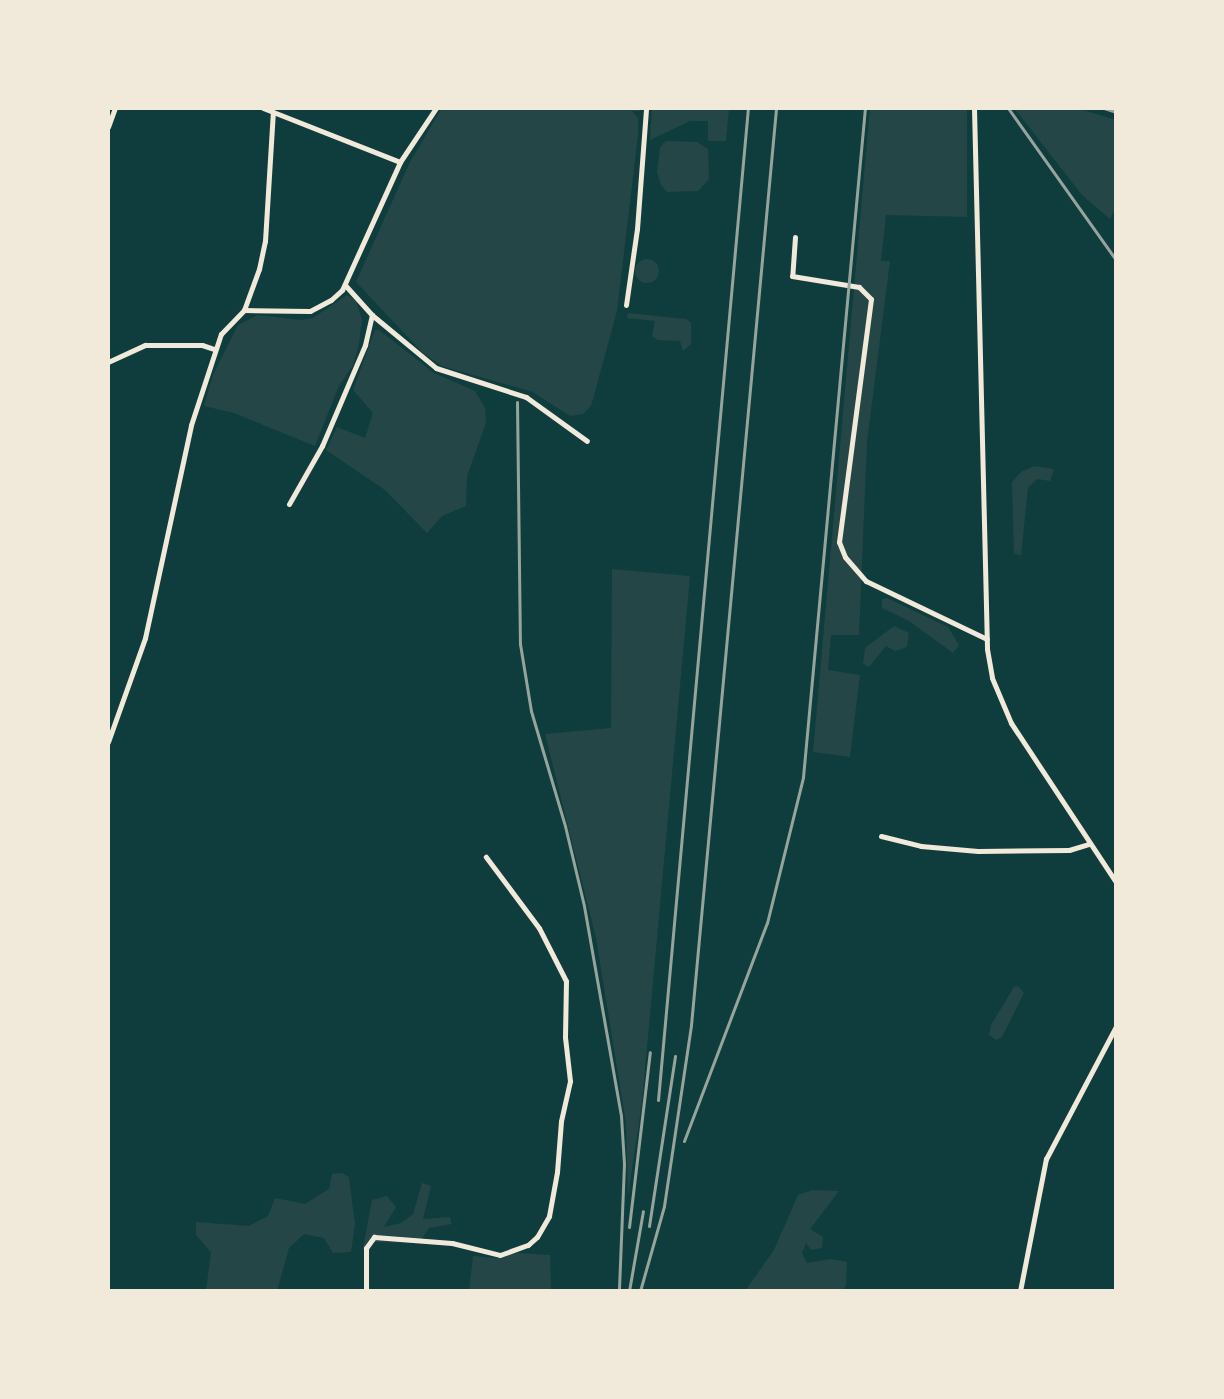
<!DOCTYPE html>
<style>
body{margin:0}
#map{position:relative;width:1224px;height:1399px;overflow:hidden;background:#0f3d3e;font-family:Commissioner,sans-serif}
div>[style]{position:absolute}
[style*='--x']{left:calc(var(--x)*1px);top:calc(var(--y)*1px);width:calc(var(--w)*1px);rotate:calc(var(--a)*1deg)}
.green>*{inset:0;background:#244646}
.round{border-radius:50%}
.minor>*{height:5px;margin:-2.5px;padding:0 2.5px;transform-origin:2.5px;border-radius:2.5px;background:#f1e9da}
.rail>*{height:3px;margin:-1.5px;padding:0 1.5px;transform-origin:1.5px;border-radius:1.5px;background:#97a49c}
span{translate:-50% -50%;white-space:nowrap;text-align:center;line-height:1.15;-webkit-text-stroke:6px #f1e9da;paint-order:stroke}
.frame{position:absolute;inset:0;border:110px solid #f1e9da;pointer-events:none}
</style>
<div id="map">
<div class="green">
<div style="clip-path:polygon(442px 108px,640px 108px,640px 111px,632px 111px,638px 118px,638px 135px,617px 311px,591px 406px,583px 414px,570px 416px,533px 392px,442px 366px,423px 353px,356px 282px,410px 162px)"></div>
<div style="clip-path:polygon(652px 108px,729px 108px,726px 141px,708px 141px,708px 121px,690px 121px,650px 140px)"></div>
<div style="clip-path:polygon(870px 108px,967px 108px,967px 217px,886px 215px,881px 261px,890px 261px,867px 442px,859px 635px,831px 635px,828px 670px,860px 675px,850px 757px,813px 752px)"></div>
<div style="clip-path:polygon(1014px 108px,1076px 108px,1116px 120px,1116px 207px,1110px 219px,1082px 195px)"></div>
<div style="clip-path:polygon(666px 141px,697px 142px,708px 149px,709px 179px,698px 191px,667px 192px,661px 185px,657px 172px,660px 147px)"></div>
<div class="round" style="left:635px;top:259px;width:24px;height:24px"></div>
<div style="clip-path:polygon(347px 295px,356px 301px,362px 320px,359px 344px,353px 365px,339px 386px,315px 446px,234px 413px,204px 406px,213px 375px,238px 325px,258px 315px,301px 320px,313px 318px)"></div>
<div style="clip-path:polygon(628px 313px,686px 319px,691px 323px,691px 344px,683px 351px,680px 341px,658px 340px,652px 336px,655px 321px,627px 318px)"></div>
<div style="clip-path:polygon(375px 330px,379px 330px,434px 373px,475px 391px,485px 408px,486px 423px,467px 476px,466px 506px,442px 516px,427px 533px,385px 490px,326px 450px,337px 427px,365px 438px,373px 413px,353px 390px)"></div>
<div style="clip-path:polygon(1034px 466px,1054px 469px,1050px 481px,1037px 479px,1028px 488px,1021px 555px,1014px 554px,1012px 482px,1021px 472px)"></div>
<div style="clip-path:polygon(612px 569px,690px 576px,642px 1102px,628px 1196px,626px 1123px,596px 938px,545px 734px,611px 728px)"></div>
<div style="clip-path:polygon(887px 598px,948px 627px,959px 645px,953px 653px,909px 621px,882px 608px,882px 599px)"></div>
<div style="clip-path:polygon(894px 626px,909px 633px,907px 647px,895px 651px,886px 646px,869px 667px,863px 664px,865px 648px)"></div>
<div style="clip-path:polygon(1018px 986px,1024px 993px,1002px 1037px,996px 1040px,989px 1035px,991px 1025px,1014px 987px)"></div>
<div style="clip-path:polygon(342px 1173px,349px 1177px,355px 1224px,351px 1252px,333px 1253px,324px 1238px,304px 1234px,289px 1248px,277px 1291px,206px 1291px,211px 1252px,196px 1235px,196px 1222px,249px 1226px,268px 1216px,275px 1198px,305px 1204px,329px 1189px,332px 1174px)"></div>
<div style="clip-path:polygon(422px 1183px,431px 1186px,423px 1219px,450px 1217px,452px 1224px,429px 1228px,419px 1243px,373px 1242px,369px 1252px,363px 1248px,372px 1200px,387px 1196px,396px 1207px,384px 1227px,401px 1223px,413px 1214px)"></div>
<div style="clip-path:polygon(812px 1190px,839px 1191px,810px 1229px,823px 1237px,822px 1248px,811px 1250px,806px 1243px,802px 1253px,807px 1263px,830px 1259px,847px 1262px,846px 1286px,842px 1291px,745px 1291px,774px 1250px,798px 1195px)"></div>
<div style="clip-path:polygon(518px 1253px,550px 1255px,551px 1291px,469px 1291px,473px 1256px,497px 1258px)"></div>
</div>
<div class="minor">
<div style="--x:263;--y:108;--w:147;--a:21.5"></div>
<div style="--x:974;--y:108;--w:541;--a:88.62"></div>
<div style="--x:987;--y:649;--w:29;--a:80"></div>
<div style="--x:992;--y:678;--w:49;--a:67.1"></div>
<div style="--x:1011;--y:723;--w:191;--a:56.6"></div>
<div style="--x:108;--y:127;--w:20;--a:-70"></div>
<div style="--x:795;--y:237;--w:39;--a:94"></div>
<div style="--x:792;--y:276;--w:68;--a:9.3"></div>
<div style="--x:859;--y:287;--w:17;--a:45"></div>
<div style="--x:871;--y:299;--w:245;--a:97.5"></div>
<div style="--x:839;--y:542;--w:16;--a:68"></div>
<div style="--x:845;--y:557;--w:32;--a:49"></div>
<div style="--x:866;--y:581;--w:134;--a:25.6"></div>
<div style="--x:626;--y:305;--w:77;--a:-81.8"></div>
<div style="--x:637;--y:229;--w:121;--a:-85.7"></div>
<div style="--x:244;--y:310;--w:44;--a:-69.9"></div>
<div style="--x:259;--y:269;--w:29;--a:-78"></div>
<div style="--x:265;--y:241;--w:129;--a:-86.5"></div>
<div style="--x:372;--y:315;--w:83;--a:39.6"></div>
<div style="--x:436;--y:368;--w:95;--a:17.9"></div>
<div style="--x:526;--y:397;--w:75;--a:35.8"></div>
<div style="--x:108;--y:362;--w:41;--a:-24.7"></div>
<div style="--x:145;--y:345;--w:57;--a:0"></div>
<div style="--x:202;--y:345;--w:13;--a:18"></div>
<div style="--x:289;--y:504;--w:67;--a:-60.4"></div>
<div style="--x:322;--y:446;--w:110;--a:-66.9"></div>
<div style="--x:365;--y:345;--w:31;--a:-77"></div>
<div style="--x:372;--y:315;--w:40;--a:-132"></div>
<div style="--x:108;--y:742;--w:110;--a:-70.4"></div>
<div style="--x:145;--y:638;--w:218;--a:-77.8"></div>
<div style="--x:191;--y:425;--w:96;--a:-71.8"></div>
<div style="--x:221;--y:334;--w:33;--a:-46"></div>
<div style="--x:244;--y:310;--w:66;--a:0.9"></div>
<div style="--x:310;--y:311;--w:24;--a:-28"></div>
<div style="--x:331;--y:300;--w:15;--a:-42"></div>
<div style="--x:342;--y:290;--w:141;--a:-65.6"></div>
<div style="--x:400;--y:162;--w:65;--a:-56.3"></div>
<div style="--x:881;--y:836;--w:41;--a:14"></div>
<div style="--x:921;--y:846;--w:57;--a:5"></div>
<div style="--x:978;--y:851;--w:91;--a:-0.6"></div>
<div style="--x:1069;--y:850;--w:21;--a:-17"></div>
<div style="--x:366;--y:1291;--w:43;--a:-90"></div>
<div style="--x:366;--y:1248;--w:14;--a:-54"></div>
<div style="--x:374;--y:1237;--w:78;--a:4.4"></div>
<div style="--x:452;--y:1243;--w:49;--a:14"></div>
<div style="--x:500;--y:1255;--w:30;--a:-20"></div>
<div style="--x:528;--y:1245;--w:12;--a:-42"></div>
<div style="--x:537;--y:1237;--w:24;--a:-60"></div>
<div style="--x:549;--y:1216;--w:45;--a:-79.7"></div>
<div style="--x:557;--y:1172;--w:51;--a:-85.5"></div>
<div style="--x:561;--y:1121;--w:41;--a:-77.3"></div>
<div style="--x:570;--y:1081;--w:44;--a:-96.5"></div>
<div style="--x:565;--y:1037;--w:56;--a:-89"></div>
<div style="--x:566;--y:981;--w:59;--a:-117"></div>
<div style="--x:539;--y:928;--w:89;--a:-126.7"></div>
<div style="--x:1020;--y:1291;--w:135;--a:-78.9"></div>
<div style="--x:1046;--y:1159;--w:150;--a:-62.2"></div>
</div>
<div class="rail">
<div style="--x:1008;--y:108;--w:186;--a:54.6"></div>
<div style="--x:1104;--y:108;--w:13;--a:18"></div>
<div style="--x:517;--y:402;--w:242;--a:89.3"></div>
<div style="--x:520;--y:644;--w:68;--a:80.7"></div>
<div style="--x:531;--y:711;--w:120;--a:73.5"></div>
<div style="--x:565;--y:826;--w:82;--a:76.6"></div>
<div style="--x:584;--y:906;--w:213;--a:80"></div>
<div style="--x:621;--y:1116;--w:48;--a:86.4"></div>
<div style="--x:624;--y:1164;--w:127;--a:92.3"></div>
<div style="--x:658;--y:1100;--w:996;--a:-84.82"></div>
<div style="--x:684;--y:1141;--w:233;--a:-69.2"></div>
<div style="--x:767;--y:923;--w:150;--a:-76.1"></div>
<div style="--x:803;--y:777;--w:672;--a:-84.71"></div>
<div style="--x:649;--y:1226;--w:172;--a:-81.3"></div>
<div style="--x:629;--y:1227;--w:176;--a:-83.2"></div>
<div style="--x:629;--y:1291;--w:81;--a:-80.1"></div>
<div style="--x:640;--y:1291;--w:88;--a:-74.2"></div>
<div style="--x:664;--y:1206;--w:183;--a:-81.5"></div>
<div style="--x:691;--y:1025;--w:921;--a:-84.7"></div>
</div>
<div class="frame"></div>
</div>
